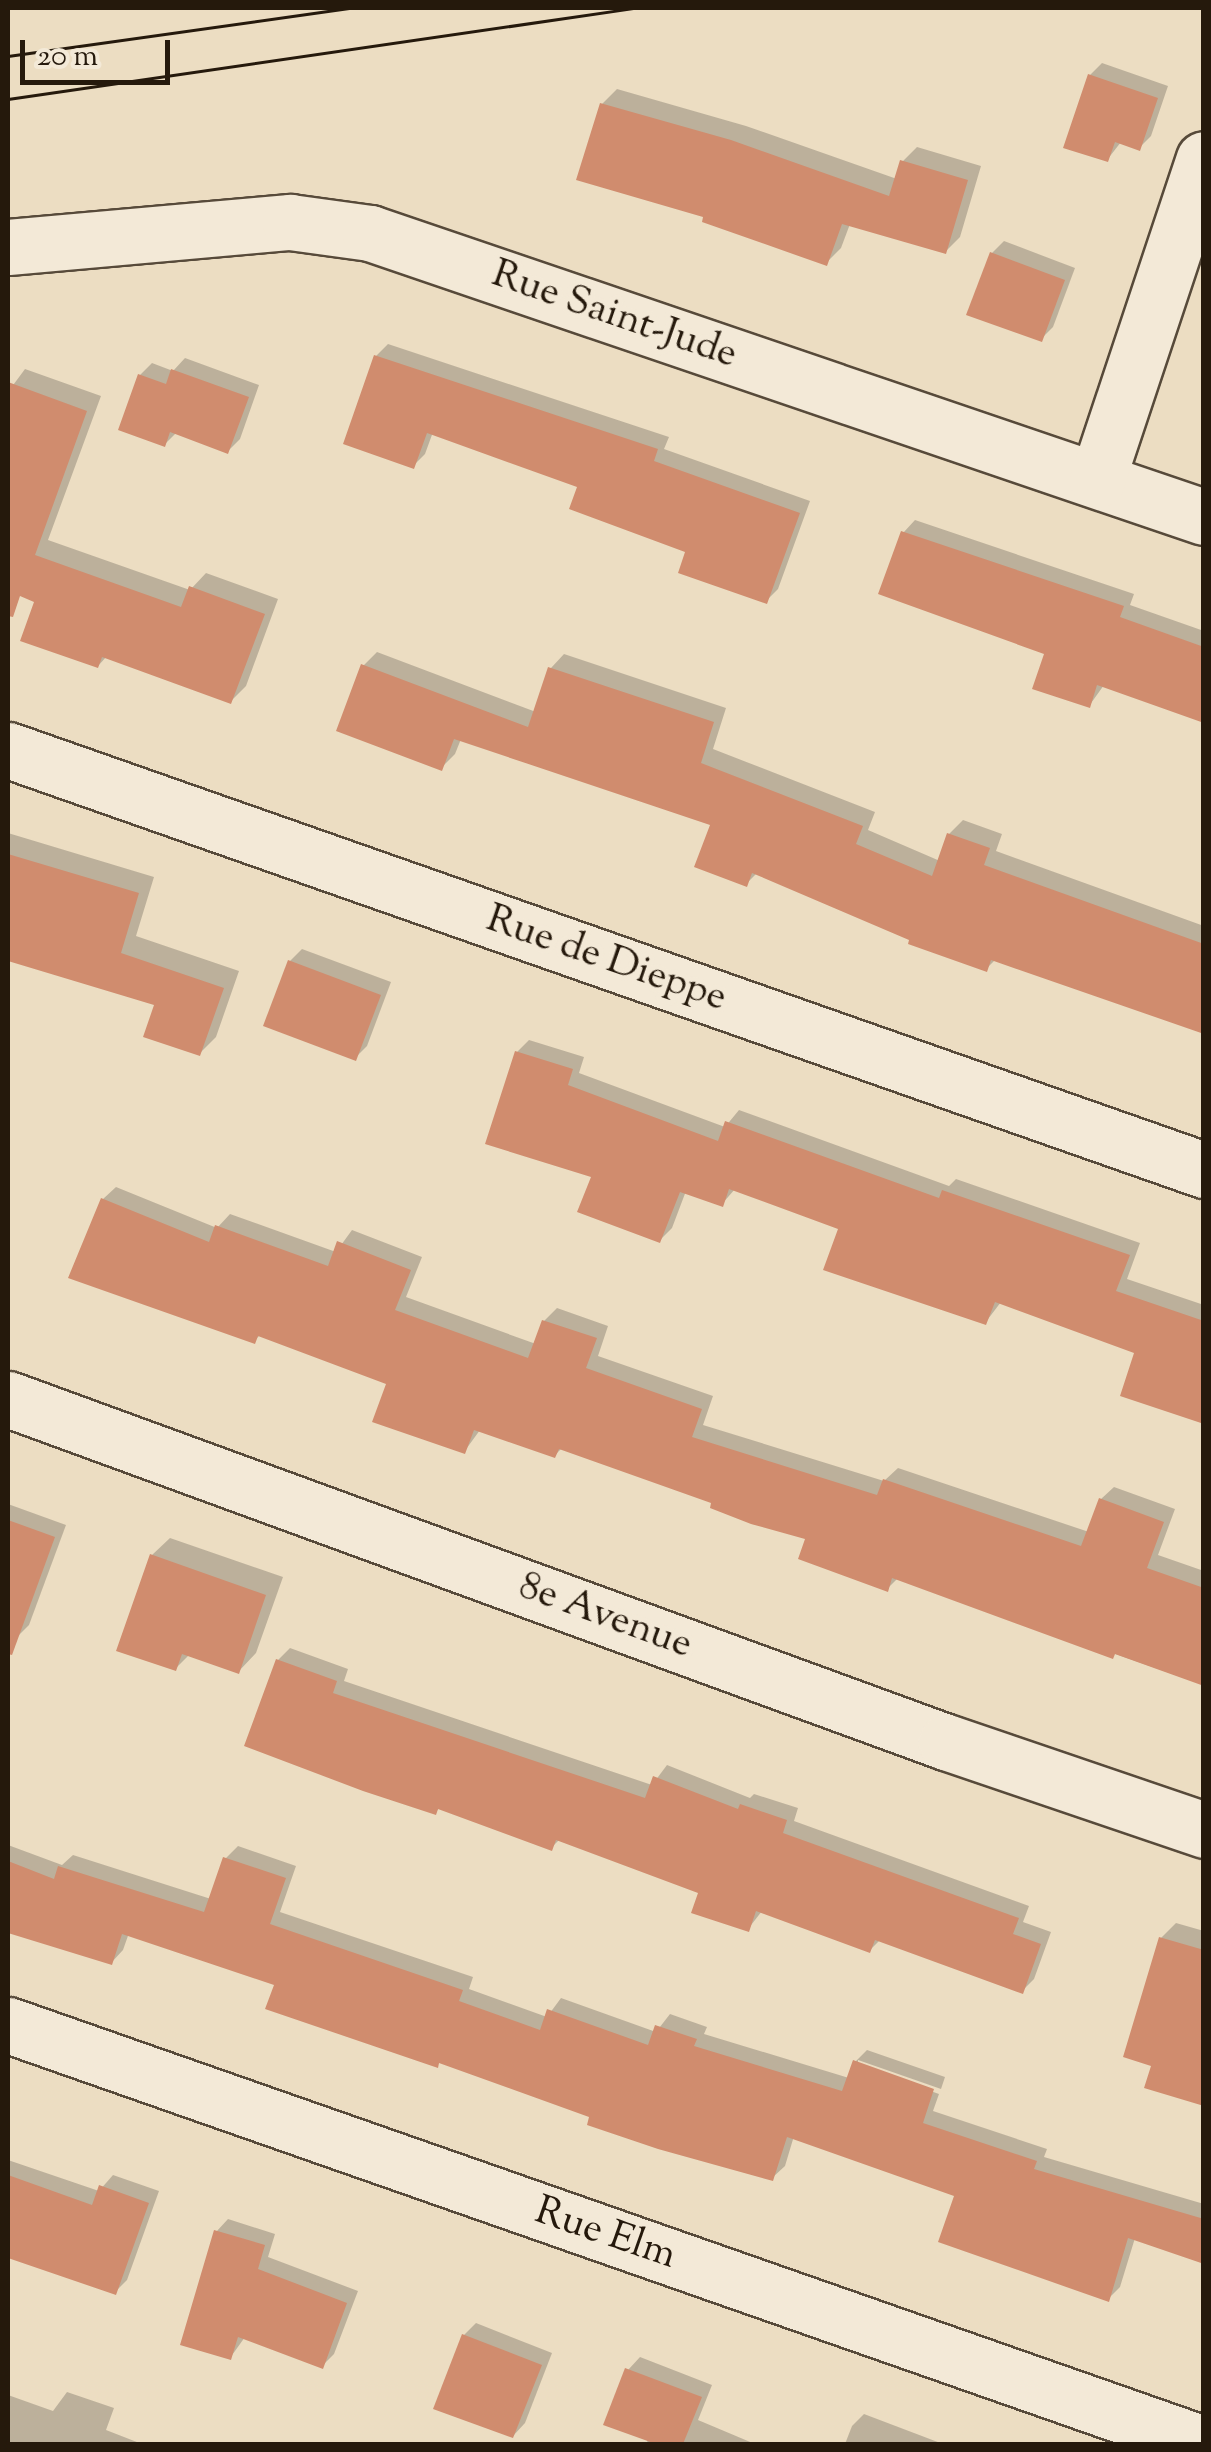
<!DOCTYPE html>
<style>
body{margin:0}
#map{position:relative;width:1211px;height:2452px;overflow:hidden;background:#ecddc2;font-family:"Sorts Mill Goudy",serif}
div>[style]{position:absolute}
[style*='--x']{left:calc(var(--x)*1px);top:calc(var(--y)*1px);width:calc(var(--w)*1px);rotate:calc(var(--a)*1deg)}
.shadow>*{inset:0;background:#0003}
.building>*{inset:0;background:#d08c6e}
.roads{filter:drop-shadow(2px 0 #574a3a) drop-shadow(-2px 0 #574a3a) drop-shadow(0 2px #574a3a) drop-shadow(0 -2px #574a3a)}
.minor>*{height:55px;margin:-27.5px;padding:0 27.5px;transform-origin:27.5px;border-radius:27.5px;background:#f3e9d7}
.tram>*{height:2.5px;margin:-1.25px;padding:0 1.25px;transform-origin:1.25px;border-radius:1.25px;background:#25190c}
span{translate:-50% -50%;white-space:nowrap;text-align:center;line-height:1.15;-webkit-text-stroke:10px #f3e9d7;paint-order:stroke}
.street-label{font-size:40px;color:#25190c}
.frame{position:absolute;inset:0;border:10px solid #25190c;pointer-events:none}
.scale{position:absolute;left:20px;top:40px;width:150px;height:45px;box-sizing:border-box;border:5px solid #25190c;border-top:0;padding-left:12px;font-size:30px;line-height:35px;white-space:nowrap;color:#25190c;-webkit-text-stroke:8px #f3e9d7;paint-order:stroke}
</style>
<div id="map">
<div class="shadow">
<div style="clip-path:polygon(1102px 63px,1168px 86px,1151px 136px,1139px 148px,1121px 142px,1107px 160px,1090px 75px)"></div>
<div style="clip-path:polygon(617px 89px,746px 126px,897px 179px,902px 162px,917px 147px,981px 166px,960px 237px,945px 252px,850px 224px,841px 248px,826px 263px,706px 216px,602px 104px)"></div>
<div style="clip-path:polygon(1004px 241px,1075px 268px,1053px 327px,1041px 339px,992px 253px)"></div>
<div style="clip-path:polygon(388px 344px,669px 437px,664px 449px,810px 501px,778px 589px,766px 601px,581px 486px,433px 432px,425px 454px,413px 466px,376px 356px)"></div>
<div style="clip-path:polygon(185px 358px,259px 385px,240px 439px,228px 451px,177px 432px,165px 444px,140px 375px,152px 363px,173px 371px)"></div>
<div style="clip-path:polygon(25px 369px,101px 396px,48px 540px,190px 590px,206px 573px,278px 599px,246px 686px,231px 701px,107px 656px,98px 666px,37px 600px,8px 589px,8px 392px)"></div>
<div style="clip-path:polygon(915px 520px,1134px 594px,1130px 605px,1204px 631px,1204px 710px,1104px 685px,1089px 706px,1047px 652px,903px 533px)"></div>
<div style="clip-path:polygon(377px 652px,536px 712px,551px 668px,564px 654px,726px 708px,713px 749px,875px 812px,868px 830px,940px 861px,949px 834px,963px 820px,1002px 834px,996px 851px,1204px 926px,1204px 1032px,996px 959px,986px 969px,758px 872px,746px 884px,713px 824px,461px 739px,455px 754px,441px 768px,363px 666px)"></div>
<div style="clip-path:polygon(8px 833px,154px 877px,136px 936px,239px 971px,216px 1037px,199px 1054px,157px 1004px,8px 959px)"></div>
<div style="clip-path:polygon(302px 949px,391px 982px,367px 1046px,355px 1058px,290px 961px)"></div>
<div style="clip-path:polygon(529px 1040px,584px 1057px,579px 1073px,725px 1127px,739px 1110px,949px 1186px,956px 1179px,1140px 1243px,1127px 1279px,1204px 1305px,1204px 1422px,1137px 1352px,1001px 1302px,985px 1323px,841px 1227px,735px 1189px,722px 1204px,686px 1191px,672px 1228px,660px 1240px,594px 1175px,517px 1052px)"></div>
<div style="clip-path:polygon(116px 1187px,217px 1228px,230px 1214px,336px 1252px,352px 1230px,422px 1257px,406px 1297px,536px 1344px,544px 1321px,557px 1308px,608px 1326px,598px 1356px,713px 1396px,703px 1425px,884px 1481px,898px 1468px,1089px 1532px,1101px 1499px,1114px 1487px,1175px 1509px,1158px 1555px,1204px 1571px,1204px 1685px,898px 1578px,887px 1589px,808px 1537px,562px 1448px,555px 1455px,480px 1430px,464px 1452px,389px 1383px,261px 1334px,254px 1341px,103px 1199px)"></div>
<div style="clip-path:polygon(8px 1504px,66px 1525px,29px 1625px,17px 1637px,8px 1634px)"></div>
<div style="clip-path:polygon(170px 1538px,283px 1577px,256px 1653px,239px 1671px,190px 1654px,176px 1668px,152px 1555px)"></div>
<div style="clip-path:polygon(290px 1648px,348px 1669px,344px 1681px,652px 1785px,667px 1765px,750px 1798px,754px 1794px,798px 1808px,794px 1821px,1029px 1906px,1023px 1922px,1051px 1932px,1034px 1979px,1022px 1991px,880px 1940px,870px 1950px,762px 1911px,748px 1929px,701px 1892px,560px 1839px,551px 1848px,440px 1807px,435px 1813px,278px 1660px)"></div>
<div style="clip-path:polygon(8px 1845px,62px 1865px,73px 1855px,211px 1899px,226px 1858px,238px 1846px,296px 1866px,280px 1912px,473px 1977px,469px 1989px,547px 2017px,561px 1998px,656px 2032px,670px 2014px,707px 2027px,704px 2034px,849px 2078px,855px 2062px,867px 2050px,945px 2077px,941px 2089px,858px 2060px,858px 2065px,939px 2094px,933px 2111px,1047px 2149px,1044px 2157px,1204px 2204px,1204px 2261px,1135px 2238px,1120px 2287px,1108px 2299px,957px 2195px,794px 2136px,785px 2166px,772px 2178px,441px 2061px,437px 2065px,277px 1983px,129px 1933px,123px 1950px,111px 1963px,8px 1928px)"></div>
<div style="clip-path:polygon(1176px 1923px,1204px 1931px,1204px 2103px,1154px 2064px,1161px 1938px)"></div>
<div style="clip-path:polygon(8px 2160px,99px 2191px,113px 2175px,159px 2191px,127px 2280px,115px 2292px,73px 2267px,8px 2245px)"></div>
<div style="clip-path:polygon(228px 2219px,275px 2234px,268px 2257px,358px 2291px,334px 2354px,322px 2366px,245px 2337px,230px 2358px,216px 2232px)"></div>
<div style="clip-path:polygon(476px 2323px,552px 2353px,525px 2423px,513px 2436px,464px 2335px)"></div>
<div style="clip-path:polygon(640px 2357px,712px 2385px,698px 2420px,755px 2444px,648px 2444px,628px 2370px)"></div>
<div style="clip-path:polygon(67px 2392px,114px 2408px,106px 2430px,142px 2444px,8px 2444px,8px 2395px,53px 2411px)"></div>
<div style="clip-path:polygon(864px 2414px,943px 2444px,845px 2444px,852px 2426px)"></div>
</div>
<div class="building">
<div style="clip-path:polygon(1088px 74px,1158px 98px,1140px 151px,1115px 142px,1108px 162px,1063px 148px)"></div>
<div style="clip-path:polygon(600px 103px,731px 140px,889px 196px,900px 160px,968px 180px,946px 254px,842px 224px,827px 266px,702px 222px,703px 217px,576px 180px)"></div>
<div style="clip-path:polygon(990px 252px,1065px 280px,1042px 342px,966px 315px)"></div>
<div style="clip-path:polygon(374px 355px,658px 449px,654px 461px,800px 513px,767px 604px,678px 573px,685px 552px,569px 509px,577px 487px,427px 433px,414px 469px,343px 444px)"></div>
<div style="clip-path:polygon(171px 369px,249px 397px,228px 454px,170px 432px,165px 447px,118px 430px,138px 374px,166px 384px)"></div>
<div style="clip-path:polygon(8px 382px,87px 411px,35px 555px,181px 607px,189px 586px,265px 614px,231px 704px,102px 657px,98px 668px,20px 641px,34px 602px,20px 596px,13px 617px,8px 616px)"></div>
<div style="clip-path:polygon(901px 531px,1124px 606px,1120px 617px,1204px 647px,1204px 723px,1097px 685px,1090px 708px,1032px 689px,1044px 654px,878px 594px)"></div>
<div style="clip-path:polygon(361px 664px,528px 727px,548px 667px,714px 722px,701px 763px,863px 826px,856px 844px,932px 876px,947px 833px,990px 848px,984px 865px,1204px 944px,1204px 1034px,991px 960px,987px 972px,908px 944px,909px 940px,752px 873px,747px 887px,694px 867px,710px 825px,454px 739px,442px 771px,336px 731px)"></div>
<div style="clip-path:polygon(8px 854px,139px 893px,121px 953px,224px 988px,200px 1056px,143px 1037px,154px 1005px,8px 961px)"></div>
<div style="clip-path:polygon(288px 960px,381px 995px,356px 1061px,263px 1026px)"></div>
<div style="clip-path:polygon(515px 1051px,573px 1069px,568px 1085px,718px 1141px,725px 1121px,939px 1198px,942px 1190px,1130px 1255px,1116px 1291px,1204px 1321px,1204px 1424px,1120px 1396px,1134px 1353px,995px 1302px,986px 1325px,823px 1270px,838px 1229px,729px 1189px,723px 1207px,680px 1192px,660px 1243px,577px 1212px,591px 1177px,485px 1144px)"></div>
<div style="clip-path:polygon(101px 1198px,209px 1242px,215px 1225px,328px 1266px,337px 1241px,411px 1270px,395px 1310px,528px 1358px,542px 1320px,597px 1338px,586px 1368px,702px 1409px,692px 1437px,877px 1495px,883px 1479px,1081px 1546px,1099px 1498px,1164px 1522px,1147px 1568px,1204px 1588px,1204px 1686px,1115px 1654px,1113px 1659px,892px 1578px,888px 1592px,798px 1559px,805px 1539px,751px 1524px,710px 1508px,711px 1503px,559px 1449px,555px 1458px,474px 1430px,465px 1454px,372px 1422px,386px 1384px,258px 1336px,255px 1344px,68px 1278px)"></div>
<div style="clip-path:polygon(8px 1520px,55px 1537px,12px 1655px,8px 1654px)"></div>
<div style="clip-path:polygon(150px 1554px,266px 1595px,239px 1674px,182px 1654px,176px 1671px,116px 1651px)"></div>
<div style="clip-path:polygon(276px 1659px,337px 1681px,333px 1693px,645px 1798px,653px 1776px,738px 1809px,740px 1804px,787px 1820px,783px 1833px,1019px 1918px,1013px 1934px,1041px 1944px,1023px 1994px,875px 1940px,870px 1953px,756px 1911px,749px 1932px,691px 1913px,698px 1893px,556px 1840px,552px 1851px,438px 1809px,436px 1815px,363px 1791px,244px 1746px)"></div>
<div style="clip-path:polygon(223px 1857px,286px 1878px,270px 1924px,463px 1990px,459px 2001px,540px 2030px,547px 2009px,648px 2045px,655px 2025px,697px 2039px,694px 2046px,842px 2091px,853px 2060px,934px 2089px,923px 2123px,1037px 2161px,1034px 2169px,1204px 2219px,1204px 2264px,1128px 2238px,1109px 2302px,938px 2242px,954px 2196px,787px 2137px,773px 2181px,658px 2149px,587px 2125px,589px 2117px,439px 2063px,438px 2068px,265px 2009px,274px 1985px,122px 1934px,112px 1965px,8px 1933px,8px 1861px,54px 1879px,58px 1866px,204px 1912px)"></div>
<div style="clip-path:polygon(1159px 1937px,1204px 1950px,1204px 2106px,1144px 2088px,1151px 2066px,1123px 2057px)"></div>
<div style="clip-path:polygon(8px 2175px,92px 2205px,99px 2185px,149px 2203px,116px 2295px,8px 2258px)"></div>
<div style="clip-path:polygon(214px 2230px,265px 2245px,258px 2269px,347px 2303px,323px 2369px,238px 2337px,231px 2360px,180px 2345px)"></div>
<div style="clip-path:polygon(462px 2334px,542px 2365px,513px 2438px,433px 2409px)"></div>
<div style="clip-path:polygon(625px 2368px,702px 2397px,683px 2444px,656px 2444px,603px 2425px)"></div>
</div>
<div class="roads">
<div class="minor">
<div style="--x:8;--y:247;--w:283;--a:-5.1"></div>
<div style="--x:290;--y:222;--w:81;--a:7.8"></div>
<div style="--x:370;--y:233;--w:881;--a:18.81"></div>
<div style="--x:1097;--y:480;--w:338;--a:-71.6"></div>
<div style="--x:8;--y:750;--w:1268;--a:19.35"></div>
<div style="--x:8;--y:1399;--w:999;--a:20.09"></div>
<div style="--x:946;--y:1742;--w:273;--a:18.8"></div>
<div style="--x:8;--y:2025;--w:1267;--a:19.31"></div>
</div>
</div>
<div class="tram">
<div style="--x:8;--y:56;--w:344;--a:-8"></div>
<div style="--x:8;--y:99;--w:633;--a:-8.27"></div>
</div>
<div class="street-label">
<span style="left:614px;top:316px;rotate:19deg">Rue Saint-Jude</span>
<span style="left:606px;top:960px;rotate:19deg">Rue de Dieppe</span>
<span style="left:605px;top:1617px;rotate:20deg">8e Avenue</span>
<span style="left:605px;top:2235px;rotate:19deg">Rue Elm</span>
</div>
<div class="frame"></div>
<div class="scale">20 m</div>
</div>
